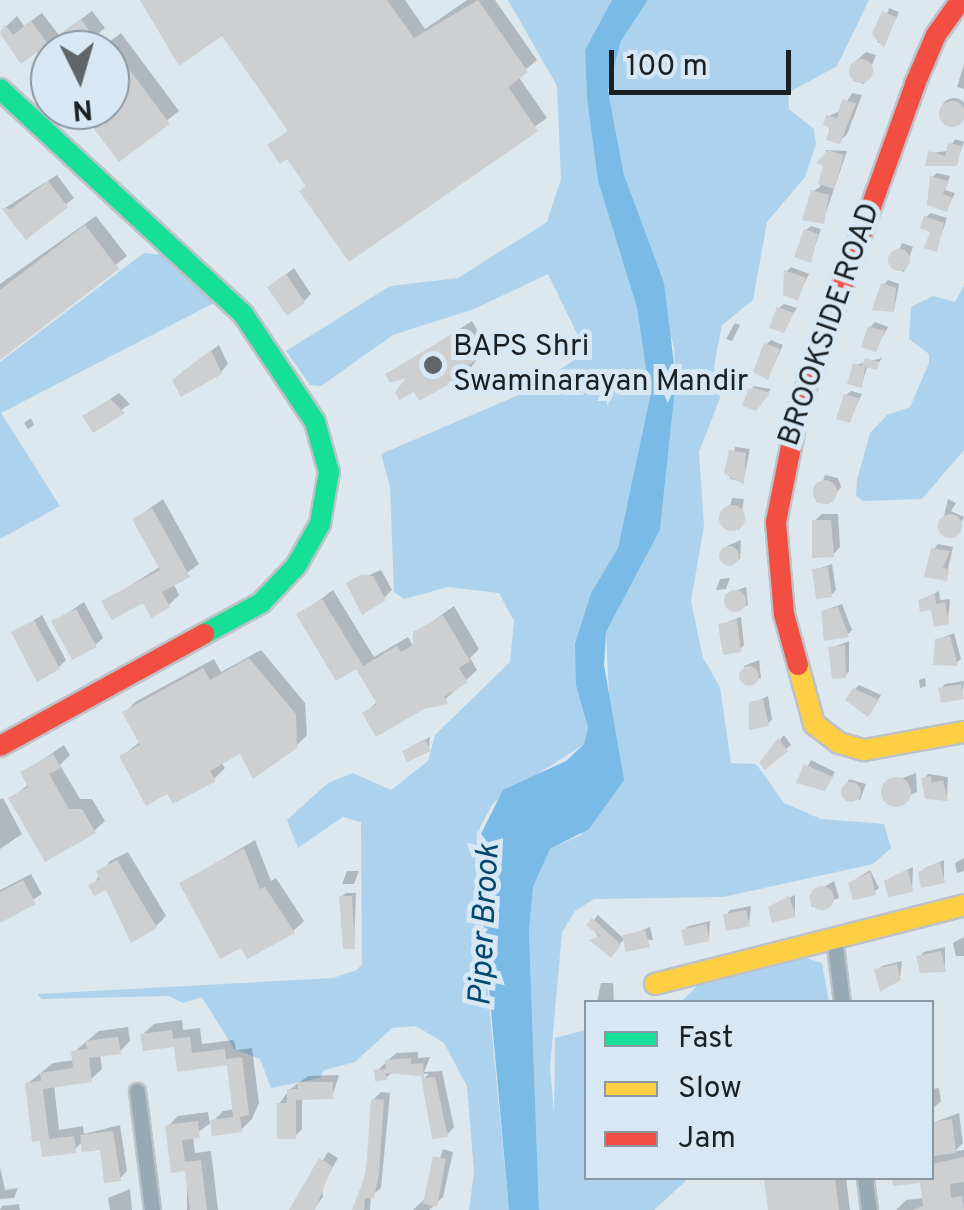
<!DOCTYPE html>
<style>
body{margin:0}
#map{position:relative;width:964px;height:1210px;overflow:hidden;background:#dde7ee;font-family:Overpass,sans-serif}
div>[style]{position:absolute}
[style*='--x']{left:calc(var(--x)*1px);top:calc(var(--y)*1px);width:calc(var(--w)*1px);rotate:calc(var(--a)*1deg)}
.green>*{inset:0;background:#add2ed}
.water>*{inset:0;background:#79bae6}
.shadow>*{inset:0;background:#0003}
.round{border-radius:50%}
.building>*{inset:0;background:#cecfd1}
.roads{filter:drop-shadow(2px 0 #bcc2c8) drop-shadow(-2px 0 #bcc2c8) drop-shadow(0 2px #bcc2c8) drop-shadow(0 -2px #bcc2c8)}
.street>*{height:15px;margin:-7.5px;padding:0 7.5px;transform-origin:7.5px;border-radius:7.5px;background:#97a9b5}
.fast>*{height:20px;margin:-10px;padding:0 10px;transform-origin:10px;border-radius:10px;background:#16e098}
.slow>*{height:20px;margin:-10px;padding:0 10px;transform-origin:10px;border-radius:10px;background:#ffcf43}
.jam>*{height:20px;margin:-10px;padding:0 10px;transform-origin:10px;border-radius:10px;background:#f24e42}
.dots>*{width:28px;height:28px;translate:-50% -50%;box-sizing:border-box;border:5px solid #d7e8f4;border-radius:50%}
span{translate:-50% -50%;white-space:nowrap;text-align:center;line-height:1.15;-webkit-text-stroke:10px #d7e8f4;paint-order:stroke}
.street-label{font-size:30px;color:#1a2024}
.poi-label{font-size:30px;color:#1a2024}
.left{translate:0 -50%;text-align:left}
.water-label{font-size:32px;color:#00486f;font-style:italic}
.legend{position:absolute;left:584px;top:1000px;width:350px;height:180px;box-sizing:border-box;background:#d7e8f4;border:2px solid #8b98a1;margin:0;padding:12px 18px;list-style:none;font-size:30px;color:#1a2024}
.legend li{display:flex;align-items:center;gap:20px;height:50px}
.legend b{width:50px;border:2px solid #8b98a1}
.north{position:absolute;left:30px;top:30px;width:100px;height:100px;box-sizing:border-box;background:#d7e8f4;border:2px solid #8b98a1;border-radius:50%;rotate:175deg;font-size:28px;font-weight:700;line-height:40px;text-align:center;color:#1a2024}
.north::after{content:'';display:block;margin:auto;width:35px;height:45px;background:#5e666b;clip-path:polygon(50% 0,100% 100%,50% 72%,0 100%)}
.scale{position:absolute;left:609px;top:50px;width:182px;height:45px;box-sizing:border-box;border:5px solid #1a2024;border-top:0;padding-left:12px;font-size:30px;line-height:35px;white-space:nowrap;color:#1a2024;-webkit-text-stroke:8px #d7e8f4;paint-order:stroke}
</style>
<div id="map">
<div class="green">
<div style="clip-path:polygon(508px 0,612px 0,585px 50px,587px 99px,598px 181px,637px 308px,650px 397px,618px 548px,591px 593px,575px 643px,588px 727px,584px 744px,493px 803px,480px 827px,475px 860px,509px 1210px,469px 1210px,474px 1172px,467px 1086px,444px 1043px,416px 1026px,392px 1028px,355px 1062px,324px 1070px,320px 1078px,271px 1088px,260px 1059px,234px 1049px,202px 997px,183px 1003px,169px 996px,42px 999px,37px 994px,333px 978px,357px 970px,362px 964px,361px 822px,343px 817px,298px 848px,287px 820px,328px 783px,353px 773px,391px 790px,428px 761px,435px 735px,510px 662px,514px 621px,499px 593px,448px 587px,404px 599px,394px 592px,390px 486px,381px 454px,528px 391px,586px 352px,548px 274px,474px 309px,393px 335px,321px 386px,310px 385px,286px 351px,390px 286px,458px 278px,547px 222px,561px 179px,557px 86px)"></div>
<div style="clip-path:polygon(648px 0,869px 0,837px 66px,788px 93px,789px 109px,814px 129px,816px 144px,805px 177px,767px 222px,753px 300px,722px 325px,714px 366px,720px 398px,699px 452px,704px 526px,691px 601px,703px 658px,720px 687px,731px 763px,756px 764px,784px 803px,821px 819px,884px 824px,891px 848px,873px 864px,723px 897px,594px 899px,575px 911px,562px 932px,550px 1067px,554px 1113px,555px 1038px,586px 1030px,586px 1178px,689px 1178px,654px 1210px,539px 1210px,529px 931px,533px 887px,550px 849px,581px 835px,609px 695px,606px 632px,660px 530px,676px 380px,674px 347px,624px 175px,608px 89px,621px 41px)"></div>
<div style="clip-path:polygon(144px 253px,165px 255px,216px 302px,1px 413px,60px 506px,0 539px,0 362px)"></div>
<div style="clip-path:polygon(964px 286px,964px 450px,922px 499px,863px 501px,856px 496px,857px 480px,870px 433px,887px 415px,910px 407px,929px 363px,929px 354px,909px 339px,911px 307px,933px 296px,955px 302px)"></div>
<div style="clip-path:polygon(803px 957px,822px 963px,829px 1002px,681px 1002px,699px 984px)"></div>
</div>
<div class="water">
<div style="clip-path:polygon(612px 0,648px 0,621px 41px,608px 90px,624px 175px,664px 283px,676px 380px,660px 530px,606px 632px,604px 665px,624px 780px,589px 829px,550px 849px,533px 887px,529px 931px,539px 1210px,509px 1210px,476px 844px,503px 790px,566px 761px,584px 744px,588px 727px,576px 685px,575px 643px,591px 593px,618px 548px,650px 397px,637px 308px,598px 181px,587px 99px,585px 50px)"></div>
</div>
<div class="shadow">
<div style="clip-path:polygon(143px 0,405px 0,425px 29px,467px 0,495px 0,537px 60px,518px 76px,547px 118px,349px 259px,288px 156px,270px 146px,290px 129px,223px 33px)"></div>
<div style="clip-path:polygon(889px 8px,899px 12px,884px 45px,877px 42px)"></div>
<div style="clip-path:polygon(92px 11px,105px 28px,79px 50px,50px 50px,50px 64px,38px 48px,22px 60px,1px 31px,17px 16px,24px 26px,42px 13px,59px 35px)"></div>
<div style="clip-path:polygon(121px 33px,179px 111px,119px 158px,83px 110px,110px 110px,110px 50px,98px 50px)"></div>
<div style="clip-path:polygon(866px 52px,876px 55px,864px 84px,853px 81px,853px 64px)"></div>
<div style="clip-path:polygon(964px 64px,964px 89px,957px 87px)"></div>
<div style="clip-path:polygon(852px 93px,862px 95px,847px 134px,840px 141px,829px 138px,829px 116px,842px 110px)"></div>
<div class="round" style="left:941px;top:98px;width:26px;height:26px"></div>
<div style="clip-path:polygon(955px 139px,964px 142px,956px 164px,931px 153px,948px 151px)"></div>
<div style="clip-path:polygon(826px 150px,847px 151px,823px 221px,813px 191px,820px 187px)"></div>
<div style="clip-path:polygon(937px 173px,950px 176px,945px 190px,955px 193px,947px 209px,932px 177px)"></div>
<div style="clip-path:polygon(57px 175px,74px 198px,26px 236px,5px 208px)"></div>
<div style="clip-path:polygon(931px 213px,947px 218px,936px 250px,926px 217px)"></div>
<div style="clip-path:polygon(96px 216px,127px 256px,0 356px,0 284px)"></div>
<div style="clip-path:polygon(811px 226px,821px 229px,810px 260px,806px 230px)"></div>
<div style="clip-path:polygon(902px 243px,913px 247px,904px 272px,892px 267px)"></div>
<div style="clip-path:polygon(791px 267px,809px 274px,797px 298px,787px 271px)"></div>
<div style="clip-path:polygon(294px 268px,311px 294px,304px 301px,270px 287px)"></div>
<div style="clip-path:polygon(888px 280px,899px 284px,894px 310px,883px 285px)"></div>
<div style="clip-path:polygon(784px 304px,797px 308px,783px 331px,779px 308px)"></div>
<div style="clip-path:polygon(472px 321px,487px 347px,468px 371px,388px 375px)"></div>
<div style="clip-path:polygon(875px 322px,888px 327px,875px 350px,870px 327px)"></div>
<div style="clip-path:polygon(735px 323px,740px 325px,732px 341px,726px 339px)"></div>
<div style="clip-path:polygon(771px 340px,783px 345px,769px 375px,766px 345px)"></div>
<div style="clip-path:polygon(219px 345px,228px 364px,221px 372px,182px 372px)"></div>
<div style="clip-path:polygon(882px 358px,876px 367px,868px 365px,861px 386px,855px 365px)"></div>
<div style="clip-path:polygon(754px 386px,771px 389px,760px 403px,750px 391px)"></div>
<div style="clip-path:polygon(851px 391px,862px 394px,849px 420px,846px 395px)"></div>
<div style="clip-path:polygon(119px 393px,130px 404px,93px 429px,85px 416px)"></div>
<div style="clip-path:polygon(31px 418px,34px 425px,28px 429px,24px 423px)"></div>
<div style="clip-path:polygon(735px 447px,750px 449px,743px 482px,730px 479px)"></div>
<div style="clip-path:polygon(825px 475px,838px 478px,841px 487px,828px 504px,816px 502px)"></div>
<div style="clip-path:polygon(732px 498px,744px 499px,739px 530px,725px 529px)"></div>
<div style="clip-path:polygon(163px 499px,199px 564px,173px 583px,179px 595px,169px 605px,105px 602px,161px 566px,135px 519px)"></div>
<div style="clip-path:polygon(948px 499px,956px 503px,951px 511px,964px 517px,955px 535px,940px 533px)"></div>
<div style="clip-path:polygon(822px 514px,838px 514px,840px 547px,833px 555px,814px 521px)"></div>
<div style="clip-path:polygon(741px 540px,740px 559px,724px 564px,727px 546px)"></div>
<div style="clip-path:polygon(938px 544px,953px 547px,946px 578px,934px 549px)"></div>
<div style="clip-path:polygon(832px 564px,836px 590px,831px 595px,815px 570px)"></div>
<div style="clip-path:polygon(381px 570px,392px 590px,384px 598px,349px 584px)"></div>
<div style="clip-path:polygon(730px 578px,726px 589px,716px 590px,720px 579px)"></div>
<div style="clip-path:polygon(746px 587px,748px 605px,732px 611px,725px 595px)"></div>
<div style="clip-path:polygon(333px 590px,374px 657px,408px 637px,415px 649px,416px 633px,454px 606px,479px 649px,470px 658px,477px 670px,437px 707px,434px 702px,365px 713px,378px 701px,357px 666px,299px 615px)"></div>
<div style="clip-path:polygon(939px 591px,940px 600px,950px 599px,948px 622px,920px 601px)"></div>
<div style="clip-path:polygon(84px 602px,103px 638px,95px 645px,54px 622px)"></div>
<div style="clip-path:polygon(842px 604px,852px 630px,848px 634px,823px 611px)"></div>
<div style="clip-path:polygon(42px 615px,66px 660px,59px 667px,14px 633px)"></div>
<div style="clip-path:polygon(741px 617px,744px 645px,739px 650px,720px 625px)"></div>
<div style="clip-path:polygon(954px 633px,961px 659px,956px 663px,937px 640px)"></div>
<div style="clip-path:polygon(849px 641px,849px 671px,845px 676px,831px 648px)"></div>
<div style="clip-path:polygon(261px 650px,305px 703px,307px 735px,296px 746px,241px 751px,221px 762px,225px 768px,214px 779px,168px 791px,122px 756px,141px 741px,125px 713px,135px 702px,214px 659px,221px 672px)"></div>
<div style="clip-path:polygon(759px 660px,761px 678px,745px 685px,744px 666px)"></div>
<div style="clip-path:polygon(925px 678px,926px 686px,920px 688px,919px 680px)"></div>
<div style="clip-path:polygon(964px 681px,962px 696px,941px 689px,945px 684px)"></div>
<div style="clip-path:polygon(859px 685px,881px 695px,872px 710px,855px 689px)"></div>
<div style="clip-path:polygon(768px 696px,772px 719px,768px 724px,752px 703px)"></div>
<div style="clip-path:polygon(784px 735px,791px 745px,765px 766px,762px 762px)"></div>
<div style="clip-path:polygon(430px 737px,429px 749px,410px 747px)"></div>
<div style="clip-path:polygon(64px 745px,70px 755px,60px 765px,80px 799px,92px 799px,105px 821px,94px 831px,11px 798px,29px 784px,23px 773px)"></div>
<div style="clip-path:polygon(811px 760px,835px 772px,829px 783px,799px 782px)"></div>
<div style="clip-path:polygon(916px 773px,917px 792px,891px 804px,882px 786px)"></div>
<div style="clip-path:polygon(928px 774px,948px 777px,947px 798px,924px 779px)"></div>
<div style="clip-path:polygon(849px 779px,866px 784px,860px 800px,843px 794px)"></div>
<div style="clip-path:polygon(3px 798px,22px 834px,0 849px,0 799px)"></div>
<div style="clip-path:polygon(255px 840px,271px 881px,276px 878px,304px 921px,293px 931px,182px 883px)"></div>
<div style="clip-path:polygon(128px 852px,166px 916px,156px 926px,107px 887px,92px 886px,110px 861px)"></div>
<div style="clip-path:polygon(964px 858px,964px 871px,957px 873px,955px 863px)"></div>
<div style="clip-path:polygon(944px 860px,944px 881px,921px 873px,925px 868px)"></div>
<div style="clip-path:polygon(913px 867px,912px 890px,887px 882px,892px 877px)"></div>
<div style="clip-path:polygon(870px 870px,879px 888px,874px 892px,856px 879px)"></div>
<div style="clip-path:polygon(347px 871px,359px 871px,354px 884px,342px 884px)"></div>
<div style="clip-path:polygon(31px 874px,42px 894px,0 920px,0 890px)"></div>
<div style="clip-path:polygon(834px 881px,839px 898px,812px 907px,810px 895px)"></div>
<div style="clip-path:polygon(346px 893px,356px 893px,354px 947px,341px 897px)"></div>
<div style="clip-path:polygon(795px 895px,795px 915px,772px 907px)"></div>
<div style="clip-path:polygon(751px 906px,749px 924px,726px 915px,730px 910px)"></div>
<div style="clip-path:polygon(598px 915px,623px 938px,650px 927px,653px 940px,625px 938px,611px 955px,590px 925px)"></div>
<div style="clip-path:polygon(710px 921px,709px 938px,684px 930px,689px 926px)"></div>
<div style="clip-path:polygon(964px 937px,964px 956px,956px 956px,953px 943px)"></div>
<div style="clip-path:polygon(945px 947px,945px 970px,919px 957px,924px 952px)"></div>
<div style="clip-path:polygon(902px 961px,900px 978px,877px 970px,882px 966px)"></div>
<div style="clip-path:polygon(601px 983px,613px 983px,614px 1002px,597px 1002px)"></div>
<div style="clip-path:polygon(182px 1020px,183px 1030px,200px 1028px,202px 1044px,234px 1040px,236px 1050px,252px 1048px,259px 1103px,252px 1119px,241px 1130px,212px 1122px,193px 1136px,195px 1153px,211px 1151px,218px 1210px,187px 1210px,187px 1168px,168px 1126px,178px 1116px,208px 1112px,210px 1124px,223px 1111px,235px 1109px,229px 1063px,179px 1069px,176px 1044px,143px 1034px,154px 1024px)"></div>
<div style="clip-path:polygon(128px 1027px,130px 1041px,119px 1052px,100px 1054px,102px 1069px,91px 1079px,54px 1085px,59px 1130px,83px 1126px,84px 1134px,120px 1125px,127px 1171px,120px 1178px,102px 1149px,83px 1141px,74px 1150px,44px 1154px,27px 1084px,53px 1063px,75px 1060px,74px 1052px,99px 1031px)"></div>
<div style="clip-path:polygon(418px 1052px,418px 1058px,430px 1057px,424px 1072px,442px 1071px,454px 1127px,447px 1135px,423px 1079px,429px 1074px,393px 1071px,386px 1078px,377px 1071px,396px 1053px)"></div>
<div style="clip-path:polygon(339px 1075px,332px 1097px,302px 1097px,302px 1129px,295px 1136px,279px 1104px,289px 1090px,308px 1076px)"></div>
<div style="clip-path:polygon(939px 1088px,941px 1101px,932px 1109px,932px 1089px)"></div>
<div style="clip-path:polygon(381px 1092px,390px 1093px,381px 1188px,371px 1196px,370px 1210px,354px 1210px,364px 1189px,373px 1100px)"></div>
<div style="clip-path:polygon(959px 1113px,963px 1143px,955px 1151px,964px 1150px,964px 1210px,896px 1210px,906px 1200px,925px 1198px,922px 1180px,895px 1183px,895px 1178px,932px 1178px,932px 1123px)"></div>
<div style="clip-path:polygon(443px 1149px,453px 1152px,443px 1197px,429px 1210px,413px 1210px,428px 1196px)"></div>
<div style="clip-path:polygon(328px 1152px,338px 1158px,322px 1186px,323px 1197px,313px 1210px,292px 1210px)"></div>
<div style="clip-path:polygon(0 1167px,5px 1190px,18px 1188px,14px 1198px,0 1199px)"></div>
<div style="clip-path:polygon(766px 1178px,846px 1178px,850px 1210px,770px 1210px)"></div>
<div style="clip-path:polygon(130px 1189px,132px 1210px,110px 1210px,108px 1198px)"></div>
<div style="clip-path:polygon(19px 1204px,20px 1210px,0 1210px,2px 1206px)"></div>
</div>
<div class="building">
<div style="clip-path:polygon(140px 0,387px 0,414px 38px,478px 0,528px 72px,508px 87px,538px 131px,349px 262px,299px 191px,306px 186px,287px 159px,280px 164px,267px 145px,288px 131px,222px 36px,179px 66px)"></div>
<div style="clip-path:polygon(882px 11px,896px 17px,884px 48px,872px 34px)"></div>
<div style="clip-path:polygon(81px 19px,96px 40px,83px 50px,50px 50px,50px 69px,37px 52px,21px 64px,0 34px,5px 25px,13px 35px,31px 21px,48px 44px)"></div>
<div style="clip-path:polygon(109px 42px,170px 124px,119px 162px,80px 110px,110px 110px,110px 50px,98px 50px)"></div>
<div class="round" style="left:849px;top:59px;width:24px;height:24px"></div>
<div style="clip-path:polygon(842px 99px,856px 103px,840px 144px,826px 140px,830px 128px,823px 125px,826px 115px,837px 118px)"></div>
<div class="round" style="left:939px;top:101px;width:26px;height:26px"></div>
<div style="clip-path:polygon(948px 143px,962px 146px,957px 166px,925px 166px,928px 151px,945px 156px)"></div>
<div style="clip-path:polygon(828px 150px,844px 155px,834px 189px,818px 184px,823px 166px,816px 163px)"></div>
<div style="clip-path:polygon(930px 176px,948px 181px,943px 194px,952px 198px,947px 212px,927px 205px)"></div>
<div style="clip-path:polygon(48px 181px,68px 207px,26px 240px,1px 208px,11px 209px)"></div>
<div style="clip-path:polygon(811px 190px,829px 195px,824px 224px,802px 220px)"></div>
<div style="clip-path:polygon(924px 216px,944px 223px,937px 252px,924px 248px,930px 232px,920px 228px)"></div>
<div style="clip-path:polygon(85px 225px,119px 269px,0 360px,0 290px)"></div>
<div style="clip-path:polygon(804px 229px,818px 234px,811px 263px,794px 257px)"></div>
<div class="round" style="left:888px;top:249px;width:22px;height:22px"></div>
<div style="clip-path:polygon(784px 270px,806px 278px,798px 301px,783px 295px)"></div>
<div style="clip-path:polygon(286px 274px,305px 303px,287px 316px,267px 287px)"></div>
<div style="clip-path:polygon(881px 283px,896px 288px,894px 312px,872px 310px)"></div>
<div style="clip-path:polygon(777px 307px,794px 313px,784px 333px,769px 328px)"></div>
<div style="clip-path:polygon(868px 326px,885px 331px,876px 352px,861px 347px)"></div>
<div style="clip-path:polygon(461px 329px,478px 360px,465px 366px,469px 373px,419px 401px,414px 392px,399px 400px,395px 392px,406px 378px,390px 383px,385px 374px)"></div>
<div style="clip-path:polygon(764px 343px,780px 349px,768px 380px,753px 372px)"></div>
<div style="clip-path:polygon(211px 350px,222px 374px,181px 397px,172px 380px)"></div>
<div style="clip-path:polygon(865px 358px,879px 362px,877px 370px,865px 367px,862px 388px,847px 384px,853px 363px,862px 366px)"></div>
<div style="clip-path:polygon(755px 388px,770px 393px,756px 411px,742px 406px,748px 389px)"></div>
<div style="clip-path:polygon(844px 394px,859px 398px,850px 423px,836px 419px)"></div>
<div style="clip-path:polygon(110px 399px,125px 413px,93px 433px,82px 416px)"></div>
<div style="clip-path:polygon(729px 450px,746px 453px,744px 484px,724px 474px)"></div>
<div class="round" style="left:813px;top:480px;width:24px;height:24px"></div>
<div class="round" style="left:719px;top:505px;width:26px;height:26px"></div>
<div style="clip-path:polygon(152px 508px,190px 577px,162px 592px,170px 607px,151px 618px,143px 603px,112px 620px,101px 601px,160px 570px,132px 519px)"></div>
<div class="round" style="left:938px;top:514px;width:24px;height:24px"></div>
<div style="clip-path:polygon(812px 520px,831px 520px,834px 557px,812px 558px)"></div>
<div class="round" style="left:719px;top:546px;width:20px;height:20px"></div>
<div style="clip-path:polygon(931px 548px,950px 551px,943px 568px,949px 569px,947px 581px,924px 577px)"></div>
<div style="clip-path:polygon(828px 567px,832px 597px,816px 599px,812px 569px)"></div>
<div style="clip-path:polygon(362px 574px,373px 576px,386px 600px,362px 615px,346px 583px)"></div>
<div class="round" style="left:724px;top:590px;width:22px;height:22px"></div>
<div style="clip-path:polygon(935px 594px,936px 604px,945px 602px,949px 624px,934px 627px,931px 610px,920px 612px,918px 600px)"></div>
<div style="clip-path:polygon(322px 599px,363px 666px,397px 646px,401px 652px,413px 645px,413px 632px,443px 615px,470px 661px,459px 668px,468px 682px,444px 697px,448px 704px,424px 709px,376px 737px,362px 713px,377px 704px,356px 669px,336px 681px,296px 614px)"></div>
<div style="clip-path:polygon(838px 607px,849px 637px,824px 641px,821px 611px)"></div>
<div style="clip-path:polygon(76px 609px,97px 647px,72px 660px,51px 621px)"></div>
<div style="clip-path:polygon(34px 620px,60px 669px,37px 682px,11px 632px)"></div>
<div style="clip-path:polygon(737px 620px,741px 652px,723px 655px,718px 624px)"></div>
<div style="clip-path:polygon(950px 636px,958px 666px,933px 665px,935px 639px)"></div>
<div style="clip-path:polygon(845px 645px,846px 678px,832px 679px,828px 647px)"></div>
<div style="clip-path:polygon(249px 658px,296px 714px,297px 748px,253px 779px,240px 754px,210px 771px,216px 781px,173px 804px,167px 794px,146px 806px,119px 756px,140px 745px,122px 712px,203px 668px,210px 680px)"></div>
<div class="round" style="left:739px;top:666px;width:20px;height:20px"></div>
<div style="clip-path:polygon(961px 684px,964px 699px,941px 703px,938px 688px)"></div>
<div style="clip-path:polygon(853px 688px,879px 700px,868px 717px,845px 700px)"></div>
<div style="clip-path:polygon(763px 699px,769px 726px,749px 730px,749px 702px)"></div>
<div style="clip-path:polygon(778px 738px,788px 751px,765px 770px,759px 763px)"></div>
<div style="clip-path:polygon(425px 740px,431px 751px,407px 762px,402px 751px)"></div>
<div style="clip-path:polygon(53px 754px,61px 768px,49px 774px,69px 809px,82px 809px,96px 833px,45px 862px,8px 798px,28px 787px,20px 772px)"></div>
<div style="clip-path:polygon(804px 764px,833px 777px,825px 791px,796px 783px)"></div>
<div style="clip-path:polygon(931px 776px,932px 783px,943px 780px,948px 801px,925px 799px,921px 778px)"></div>
<div class="round" style="left:881px;top:777px;width:30px;height:30px"></div>
<div class="round" style="left:841px;top:782px;width:20px;height:20px"></div>
<div style="clip-path:polygon(244px 848px,260px 889px,265px 887px,295px 933px,247px 959px,241px 948px,220px 959px,179px 883px)"></div>
<div style="clip-path:polygon(117px 860px,157px 928px,131px 943px,106px 890px,94px 896px,88px 885px,100px 879px,96px 871px)"></div>
<div style="clip-path:polygon(940px 862px,945px 883px,921px 888px,918px 872px)"></div>
<div style="clip-path:polygon(908px 869px,913px 892px,888px 897px,884px 881px)"></div>
<div style="clip-path:polygon(870px 872px,876px 895px,853px 900px,848px 883px)"></div>
<div style="clip-path:polygon(23px 880px,36px 904px,0 923px,0 892px)"></div>
<div class="round" style="left:810px;top:886px;width:24px;height:24px"></div>
<div style="clip-path:polygon(339px 896px,352px 896px,355px 949px,343px 949px)"></div>
<div style="clip-path:polygon(789px 896px,796px 917px,772px 923px,768px 907px)"></div>
<div style="clip-path:polygon(746px 910px,750px 926px,726px 931px,723px 914px)"></div>
<div style="clip-path:polygon(592px 918px,621px 945px,611px 958px,589px 940px,600px 936px,586px 925px)"></div>
<div style="clip-path:polygon(706px 924px,710px 941px,685px 946px,681px 930px)"></div>
<div style="clip-path:polygon(645px 930px,650px 947px,626px 952px,622px 935px)"></div>
<div style="clip-path:polygon(941px 951px,946px 972px,920px 973px,916px 956px)"></div>
<div style="clip-path:polygon(897px 964px,901px 980px,880px 992px,874px 969px)"></div>
<div style="clip-path:polygon(172px 1030px,173px 1039px,190px 1037px,192px 1053px,225px 1049px,226px 1059px,242px 1057px,249px 1115px,240px 1117px,242px 1132px,212px 1136px,210px 1120px,233px 1117px,227px 1065px,177px 1072px,174px 1047px,143px 1051px,140px 1034px)"></div>
<div style="clip-path:polygon(118px 1037px,121px 1054px,89px 1058px,92px 1082px,43px 1089px,49px 1139px,74px 1136px,76px 1153px,42px 1157px,40px 1141px,32px 1142px,25px 1083px,41px 1081px,40px 1073px,73px 1068px,71px 1051px,87px 1049px,85px 1041px)"></div>
<div style="clip-path:polygon(411px 1058px,411px 1064px,423px 1063px,424px 1078px,435px 1077px,448px 1137px,432px 1139px,421px 1076px,386px 1073px,387px 1080px,375px 1081px,374px 1070px,386px 1069px,385px 1060px)"></div>
<div style="clip-path:polygon(298px 1082px,333px 1082px,333px 1099px,296px 1100px,296px 1139px,277px 1139px,277px 1103px,287px 1103px,287px 1089px,298px 1089px)"></div>
<div style="clip-path:polygon(371px 1099px,384px 1100px,379px 1174px,374px 1198px,365px 1198px,364px 1210px,352px 1210px,366px 1173px)"></div>
<div style="clip-path:polygon(952px 1119px,956px 1153px,932px 1156px,932px 1122px)"></div>
<div style="clip-path:polygon(198px 1121px,200px 1138px,182px 1140px,185px 1162px,201px 1160px,207px 1210px,190px 1210px,185px 1171px,171px 1173px,165px 1125px)"></div>
<div style="clip-path:polygon(113px 1131px,121px 1181px,104px 1183px,100px 1150px,82px 1152px,80px 1135px)"></div>
<div style="clip-path:polygon(433px 1156px,446px 1159px,437px 1207px,423px 1204px)"></div>
<div style="clip-path:polygon(964px 1157px,964px 1182px,950px 1184px,951px 1198px,962px 1196px,964px 1210px,912px 1210px,923px 1206px,920px 1183px,893px 1186px,892px 1178px,932px 1178px,932px 1164px)"></div>
<div style="clip-path:polygon(319px 1158px,332px 1166px,315px 1210px,289px 1210px)"></div>
<div style="clip-path:polygon(764px 1178px,835px 1178px,839px 1210px,768px 1210px)"></div>
</div>
<div class="roads">
<div class="street">
<div style="--x:834;--y:938;--w:64;--a:82.9"></div>
<div style="--x:137;--y:1091;--w:120;--a:82.8"></div>
<div style="--x:865;--y:1178;--w:32;--a:83"></div>
</div>
<div class="fast">
<div style="--x:0;--y:89;--w:331;--a:42.8"></div>
<div style="--x:243;--y:314;--w:130;--a:56.3"></div>
<div style="--x:315;--y:422;--w:52;--a:74.4"></div>
<div style="--x:329;--y:472;--w:53;--a:99.8"></div>
<div style="--x:320;--y:524;--w:48;--a:119.7"></div>
<div style="--x:296;--y:566;--w:51;--a:133.4"></div>
<div style="--x:261;--y:603;--w:65;--a:151.5"></div>
</div>
<div class="slow">
<div style="--x:798;--y:665;--w:61;--a:74.8"></div>
<div style="--x:814;--y:724;--w:31;--a:37"></div>
<div style="--x:839;--y:743;--w:26;--a:16"></div>
<div style="--x:864;--y:750;--w:102;--a:-10.2"></div>
<div style="--x:655;--y:984;--w:319;--a:-14.3"></div>
</div>
<div class="jam">
<div style="--x:798;--y:665;--w:53;--a:-105.4"></div>
<div style="--x:784;--y:614;--w:92;--a:-95"></div>
<div style="--x:776;--y:522;--w:117;--a:-78.7"></div>
<div style="--x:799;--y:407;--w:343;--a:-70.2"></div>
<div style="--x:915;--y:84;--w:53;--a:-66.8"></div>
<div style="--x:936;--y:35;--w:43;--a:-54.5"></div>
<div style="--x:0;--y:746;--w:233;--a:-28.8"></div>
</div>
</div>
<div class="dots">
<div style="left:433px;top:365px;background:#5e666b"></div>
</div>
<div class="street-label">
<span style="left:831px;top:325px;rotate:-71deg">BROOKSIDE ROAD</span>
</div>
<div class="poi-label">
<span class="left" style="left:453px;top:365px">BAPS Shri<br>Swaminarayan Mandir</span>
</div>
<div class="water-label">
<span style="left:486px;top:925px;rotate:-87deg">Piper Brook</span>
</div>
<ul class="legend">
<li><b style="height:12px;background:#16e098"></b>Fast</li>
<li><b style="height:12px;background:#ffcf43"></b>Slow</li>
<li><b style="height:12px;background:#f24e42"></b>Jam</li>
</ul>
<div class="north">N</div>
<div class="scale">100 m</div>
</div>
